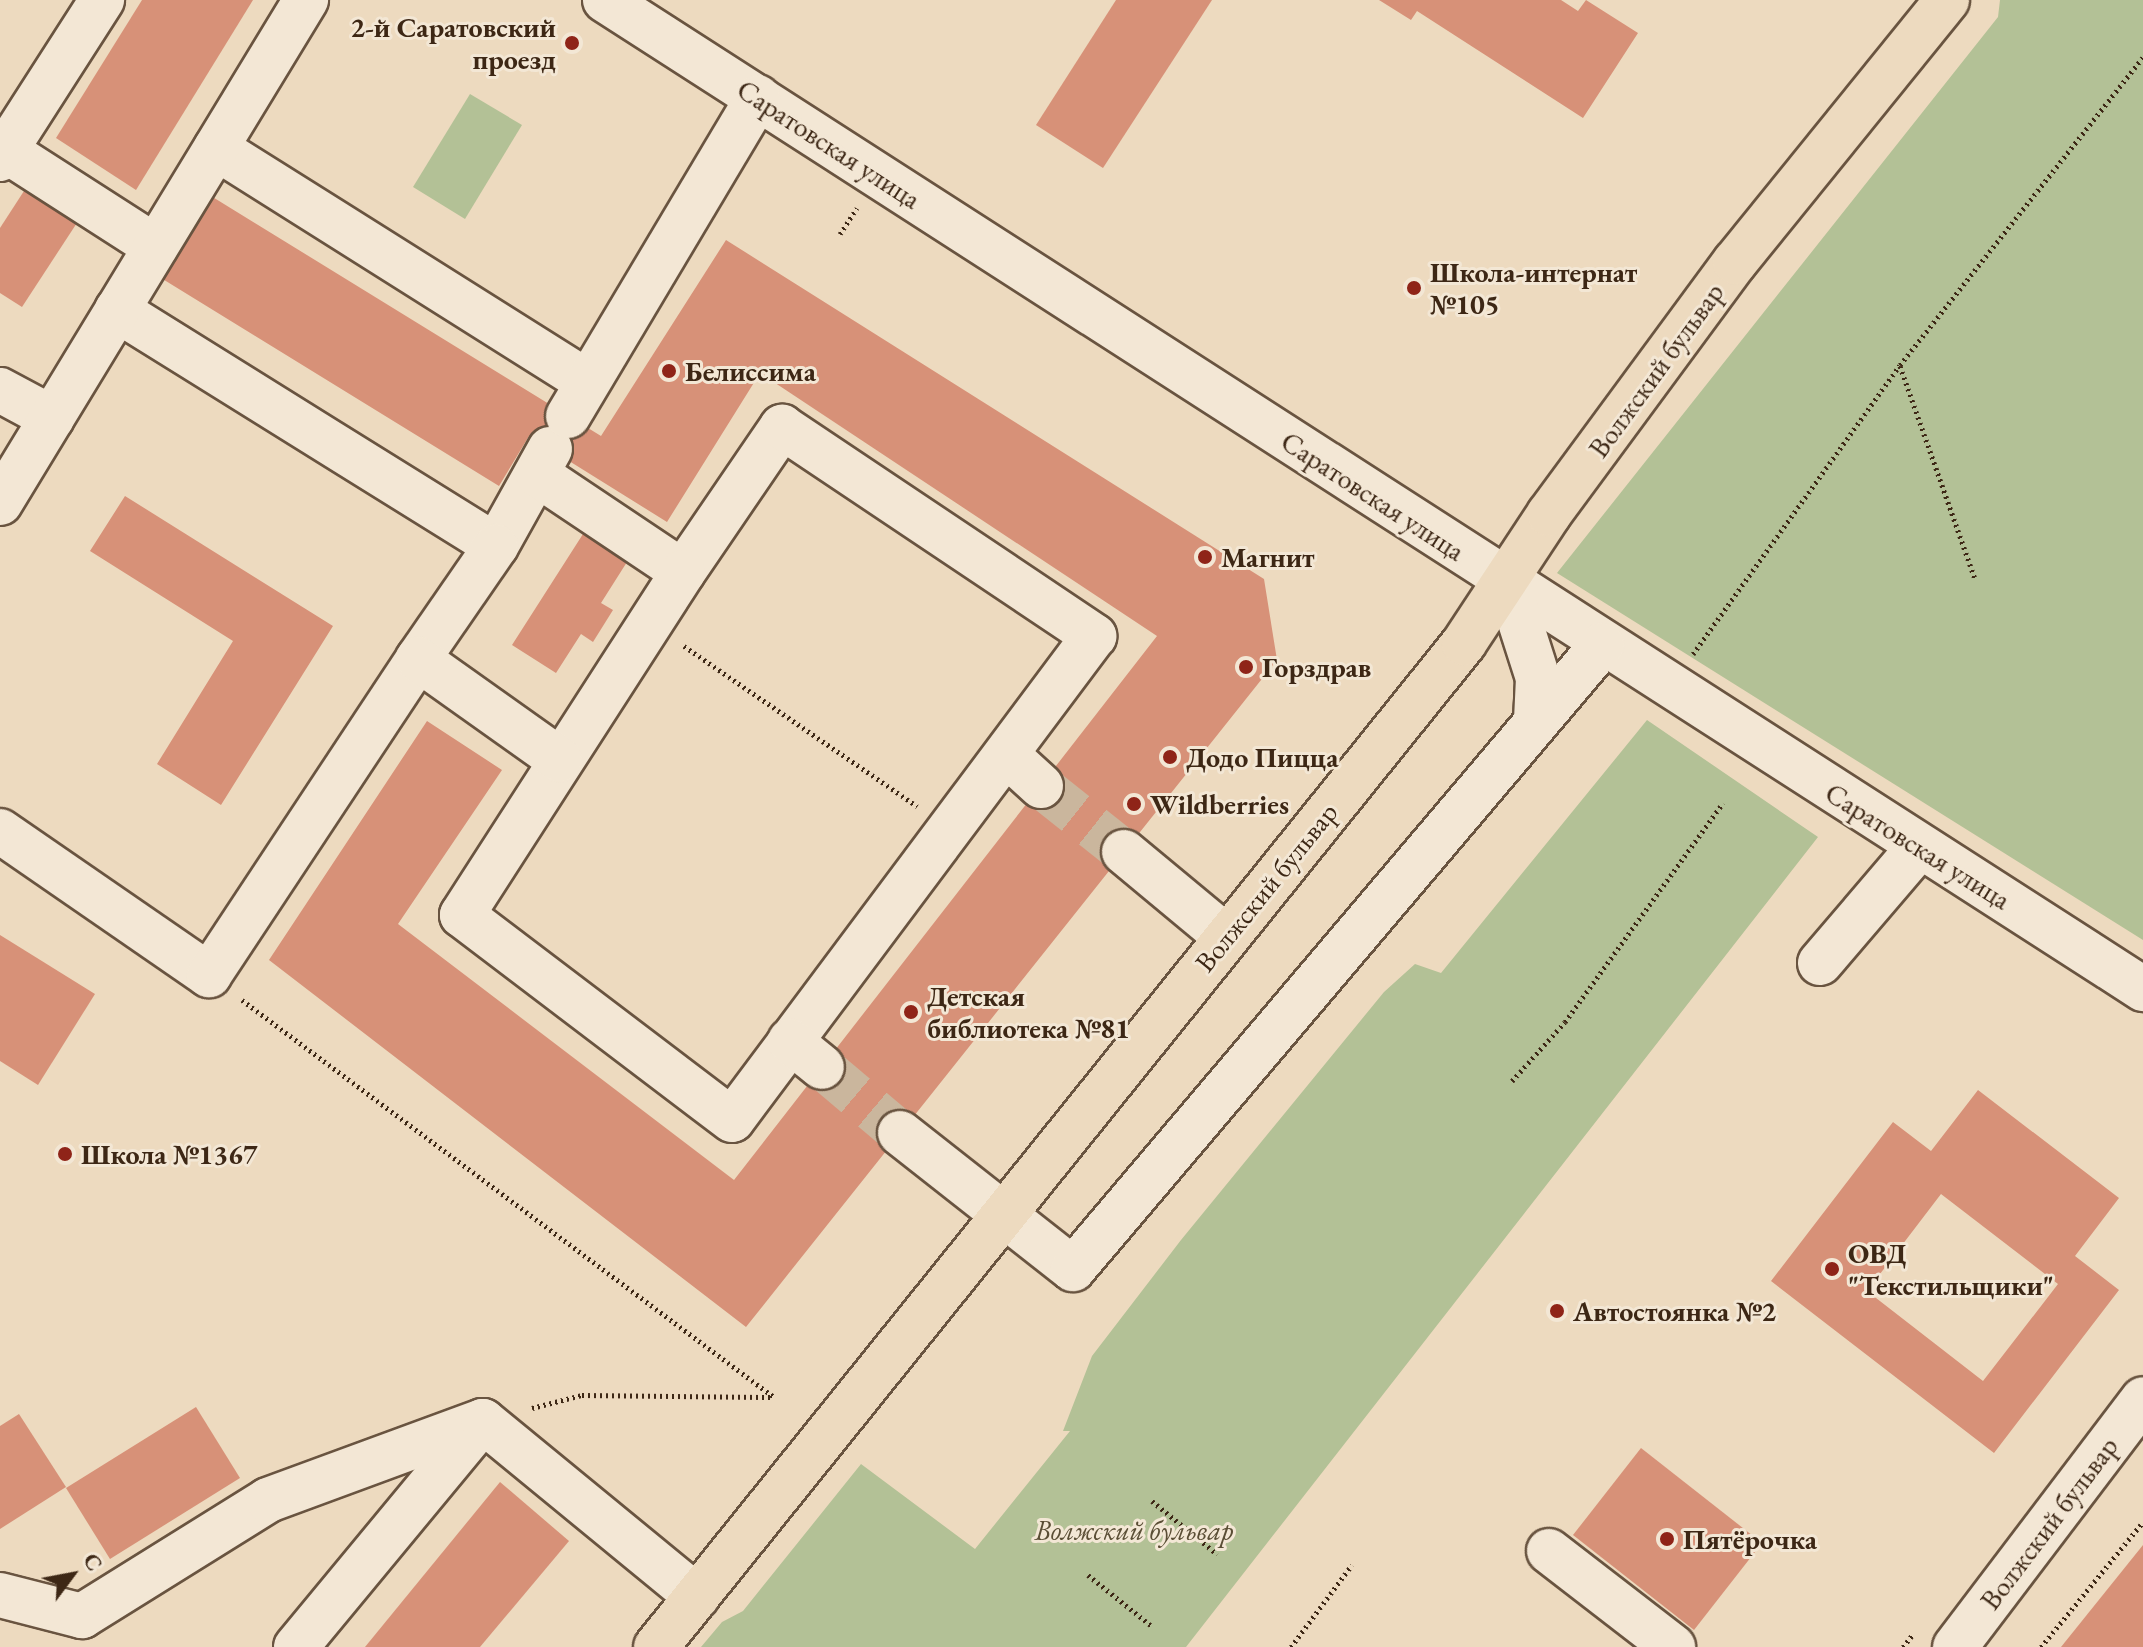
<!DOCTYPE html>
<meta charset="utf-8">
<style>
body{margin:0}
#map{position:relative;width:2143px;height:1647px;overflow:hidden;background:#eddabf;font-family:"EB Garamond",serif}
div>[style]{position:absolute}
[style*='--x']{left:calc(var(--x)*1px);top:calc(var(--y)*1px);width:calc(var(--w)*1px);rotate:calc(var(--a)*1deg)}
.green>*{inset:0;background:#b3c196}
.building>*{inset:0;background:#d79178}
.minor-tunnel>*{height:44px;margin-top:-22px;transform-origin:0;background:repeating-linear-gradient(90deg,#cab69d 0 44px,transparent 0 66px)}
.path>*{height:5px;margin-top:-2.5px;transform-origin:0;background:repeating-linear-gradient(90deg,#3d2715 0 2px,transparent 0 6px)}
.roads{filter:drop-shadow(2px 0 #695440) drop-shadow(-2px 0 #695440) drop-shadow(0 2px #695440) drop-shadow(0 -2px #695440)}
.minor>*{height:44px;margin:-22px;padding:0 22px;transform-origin:22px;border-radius:22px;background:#f3e7d5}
.major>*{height:44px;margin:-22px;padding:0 22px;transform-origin:22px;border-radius:22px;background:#eddabf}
.dots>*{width:22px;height:22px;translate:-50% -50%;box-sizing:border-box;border:4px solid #f3e7d5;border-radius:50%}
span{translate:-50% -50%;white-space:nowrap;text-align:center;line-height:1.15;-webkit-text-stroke:6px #f3e7d5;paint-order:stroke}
.poi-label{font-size:28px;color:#3d2715;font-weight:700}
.right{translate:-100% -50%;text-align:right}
.left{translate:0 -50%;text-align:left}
.street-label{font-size:28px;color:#3d2715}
.park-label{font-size:28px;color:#5a4e35;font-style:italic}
.north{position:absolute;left:32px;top:1535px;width:80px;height:80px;-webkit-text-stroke:6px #f3e7d5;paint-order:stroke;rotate:58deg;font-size:22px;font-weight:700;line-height:32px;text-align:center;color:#3d2715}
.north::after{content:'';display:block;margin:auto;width:28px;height:36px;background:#3d2715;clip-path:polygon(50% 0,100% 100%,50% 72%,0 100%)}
</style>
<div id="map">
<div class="green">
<div style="clip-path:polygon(2000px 0,2143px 0,2143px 940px,1557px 573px,1998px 17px)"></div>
<div style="clip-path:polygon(470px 94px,522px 125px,465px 219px,413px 187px)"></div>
<div style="clip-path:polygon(1647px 720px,1818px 837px,1186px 1647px,701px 1647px,722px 1622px,743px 1611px,861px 1464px,975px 1549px,1070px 1431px,1063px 1431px,1092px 1356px,1181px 1240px,1384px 992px,1415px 964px,1441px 973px)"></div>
</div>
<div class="building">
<div style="clip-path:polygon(142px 0,253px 0,136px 190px,56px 138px)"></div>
<div style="clip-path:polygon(1116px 0,1212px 0,1103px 168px,1036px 125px)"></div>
<div style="clip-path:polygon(1379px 0,1561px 0,1578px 11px,1586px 0,1638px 33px,1583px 118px,1417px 11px,1411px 20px)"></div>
<div style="clip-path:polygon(35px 174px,88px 206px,22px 307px,0 293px,0 228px)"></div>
<div style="clip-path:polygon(211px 196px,601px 436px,726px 240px,1264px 579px,1277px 660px,746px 1327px,269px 960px,427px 721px,502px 770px,398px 924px,734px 1180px,1157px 636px,760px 373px,667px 522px,529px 436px,499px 486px,161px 278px)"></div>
<div style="clip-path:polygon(125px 496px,333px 626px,221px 805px,157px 764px,233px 641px,90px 551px)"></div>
<div style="clip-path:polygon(583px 534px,627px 562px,601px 603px,613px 610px,593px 642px,581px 634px,556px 673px,512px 645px)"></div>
<div style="clip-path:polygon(0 935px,95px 994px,38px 1085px,0 1061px)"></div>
<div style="clip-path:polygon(evenodd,1978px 1090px,2119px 1198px,2075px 1256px,2119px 1290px,1994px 1453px,1771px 1281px,1893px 1122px,1931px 1151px,1978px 1090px,1941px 1194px,2058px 1284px,1983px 1381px,1867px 1291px,1941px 1194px)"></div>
<div style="clip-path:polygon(196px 1407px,240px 1478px,110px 1559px,66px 1488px)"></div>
<div style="clip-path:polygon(19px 1414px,66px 1487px,0 1529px,0 1426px)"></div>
<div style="clip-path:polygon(1641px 1448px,1762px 1543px,1694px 1630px,1573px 1535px)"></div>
<div style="clip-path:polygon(500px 1482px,569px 1541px,480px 1647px,365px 1647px)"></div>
<div style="clip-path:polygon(2143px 1545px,2143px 1647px,2061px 1647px)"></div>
</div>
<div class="minor-tunnel">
<div style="--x:1041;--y:786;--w:106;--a:38.5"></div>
<div style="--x:822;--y:1067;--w:102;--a:40.2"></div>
</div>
<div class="path">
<div style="--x:840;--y:234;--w:31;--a:-57"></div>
<div style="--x:1900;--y:366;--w:226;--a:70.6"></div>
<div style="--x:684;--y:646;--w:283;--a:34.5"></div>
<div style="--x:1693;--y:654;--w:355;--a:-54.4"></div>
<div style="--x:1900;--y:365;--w:392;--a:-51.7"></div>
<div style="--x:242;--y:1000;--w:664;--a:36.73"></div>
<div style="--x:1512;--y:1081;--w:79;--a:-48.1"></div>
<div style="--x:1565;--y:1022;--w:270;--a:-54.2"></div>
<div style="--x:532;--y:1408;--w:52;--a:-14.6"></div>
<div style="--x:582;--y:1395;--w:191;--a:0.6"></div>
<div style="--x:1152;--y:1501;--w:84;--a:39.2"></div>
<div style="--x:1088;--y:1575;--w:83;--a:38.7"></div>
<div style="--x:1291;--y:1647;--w:102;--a:-53.4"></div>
<div style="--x:1903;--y:1647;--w:16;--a:-52"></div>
<div style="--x:2041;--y:1647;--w:161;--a:-50.8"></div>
</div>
<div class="roads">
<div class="minor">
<div style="--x:605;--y:0;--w:1829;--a:32.74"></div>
<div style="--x:216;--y:148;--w:439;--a:32.2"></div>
<div style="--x:5;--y:150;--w:179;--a:32.7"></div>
<div style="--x:0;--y:159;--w:189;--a:-57.3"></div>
<div style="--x:117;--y:310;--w:446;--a:31.9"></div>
<div style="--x:496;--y:546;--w:111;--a:-60.9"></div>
<div style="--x:0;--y:390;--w:59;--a:28.3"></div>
<div style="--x:568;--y:416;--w:371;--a:-59.2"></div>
<div style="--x:538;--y:475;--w:174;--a:33.8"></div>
<div style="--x:683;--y:572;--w:176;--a:-55.7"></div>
<div style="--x:782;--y:427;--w:376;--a:33.8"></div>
<div style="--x:1094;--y:636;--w:604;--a:126.79"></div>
<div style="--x:732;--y:1120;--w:339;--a:-142.8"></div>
<div style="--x:462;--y:915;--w:408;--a:-57.2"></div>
<div style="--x:0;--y:503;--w:589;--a:-58.69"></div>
<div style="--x:1507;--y:581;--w:102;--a:72.3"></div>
<div style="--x:1538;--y:678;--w:42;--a:92.7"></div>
<div style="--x:418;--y:659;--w:137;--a:-55.4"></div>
<div style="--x:1007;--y:755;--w:46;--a:42.4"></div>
<div style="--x:0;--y:831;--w:254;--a:34.6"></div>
<div style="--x:209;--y:975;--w:379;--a:-56.5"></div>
<div style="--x:418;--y:659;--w:174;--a:35.4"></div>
<div style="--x:1124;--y:852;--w:131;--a:39.7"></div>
<div style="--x:1820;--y:963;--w:153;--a:-49.5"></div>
<div style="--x:790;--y:1041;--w:41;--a:39.1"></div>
<div style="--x:900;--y:1133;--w:220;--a:38.2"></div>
<div style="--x:1073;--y:1269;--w:818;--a:-49.71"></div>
<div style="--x:1549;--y:1551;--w:157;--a:37.7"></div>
<div style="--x:0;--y:1595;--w:85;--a:14.4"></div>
<div style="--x:82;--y:1616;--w:219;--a:-31.9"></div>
<div style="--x:268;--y:1500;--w:229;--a:-20.2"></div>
<div style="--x:296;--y:1647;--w:293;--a:-50.4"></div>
<div style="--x:483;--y:1421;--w:277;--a:39.4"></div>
<div style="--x:1955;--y:1647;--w:311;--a:-52.8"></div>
</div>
<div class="major">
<div style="--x:656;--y:1647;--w:1289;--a:-51.17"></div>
<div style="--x:1464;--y:643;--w:154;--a:-56.6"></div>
<div style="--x:1549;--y:514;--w:313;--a:-53.6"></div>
<div style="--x:1735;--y:262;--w:337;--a:-51"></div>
</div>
</div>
<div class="dots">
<div style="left:572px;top:43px;background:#8f2418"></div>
<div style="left:1414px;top:288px;background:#8f2418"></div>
<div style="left:669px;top:371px;background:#8f2418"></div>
<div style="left:1205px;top:557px;background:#8f2418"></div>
<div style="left:1246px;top:667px;background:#8f2418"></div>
<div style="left:1170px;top:757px;background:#8f2418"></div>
<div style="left:1134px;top:804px;background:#8f2418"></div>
<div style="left:911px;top:1012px;background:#8f2418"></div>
<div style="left:65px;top:1154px;background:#8f2418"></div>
<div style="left:1832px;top:1269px;background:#8f2418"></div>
<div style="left:1557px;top:1311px;background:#8f2418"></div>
<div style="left:1667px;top:1539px;background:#8f2418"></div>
</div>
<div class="poi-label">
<span class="right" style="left:556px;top:43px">2-й Саратовский<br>проезд</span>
<span class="left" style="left:1430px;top:288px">Школа-интернат<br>№105</span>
<span class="left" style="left:685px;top:371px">Белиссима</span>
<span class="left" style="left:1221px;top:557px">Магнит</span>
<span class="left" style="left:1262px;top:667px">Горздрав</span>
<span class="left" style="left:1186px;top:757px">Додо Пицца</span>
<span class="left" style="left:1150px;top:804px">Wildberries</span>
<span class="left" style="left:927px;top:1012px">Детская<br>библиотека №81</span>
<span class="left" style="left:81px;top:1154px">Школа №1367</span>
<span class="left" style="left:1848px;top:1269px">ОВД<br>"Текстильщики"</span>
<span class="left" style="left:1573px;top:1311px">Автостоянка №2</span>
<span class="left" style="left:1683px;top:1539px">Пятёрочка</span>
</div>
<div class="street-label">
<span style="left:829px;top:144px;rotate:33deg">Саратовская улица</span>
<span style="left:1656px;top:370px;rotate:-54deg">Волжский бульвар</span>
<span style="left:1373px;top:496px;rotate:33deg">Саратовская улица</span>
<span style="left:1918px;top:846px;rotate:32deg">Саратовская улица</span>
<span style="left:1266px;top:887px;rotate:-51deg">Волжский бульвар</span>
<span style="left:2049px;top:1523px;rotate:-53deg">Волжский бульвар</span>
</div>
<div class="park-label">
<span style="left:1134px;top:1530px">Волжский бульвар</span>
</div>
<div class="north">С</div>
</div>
